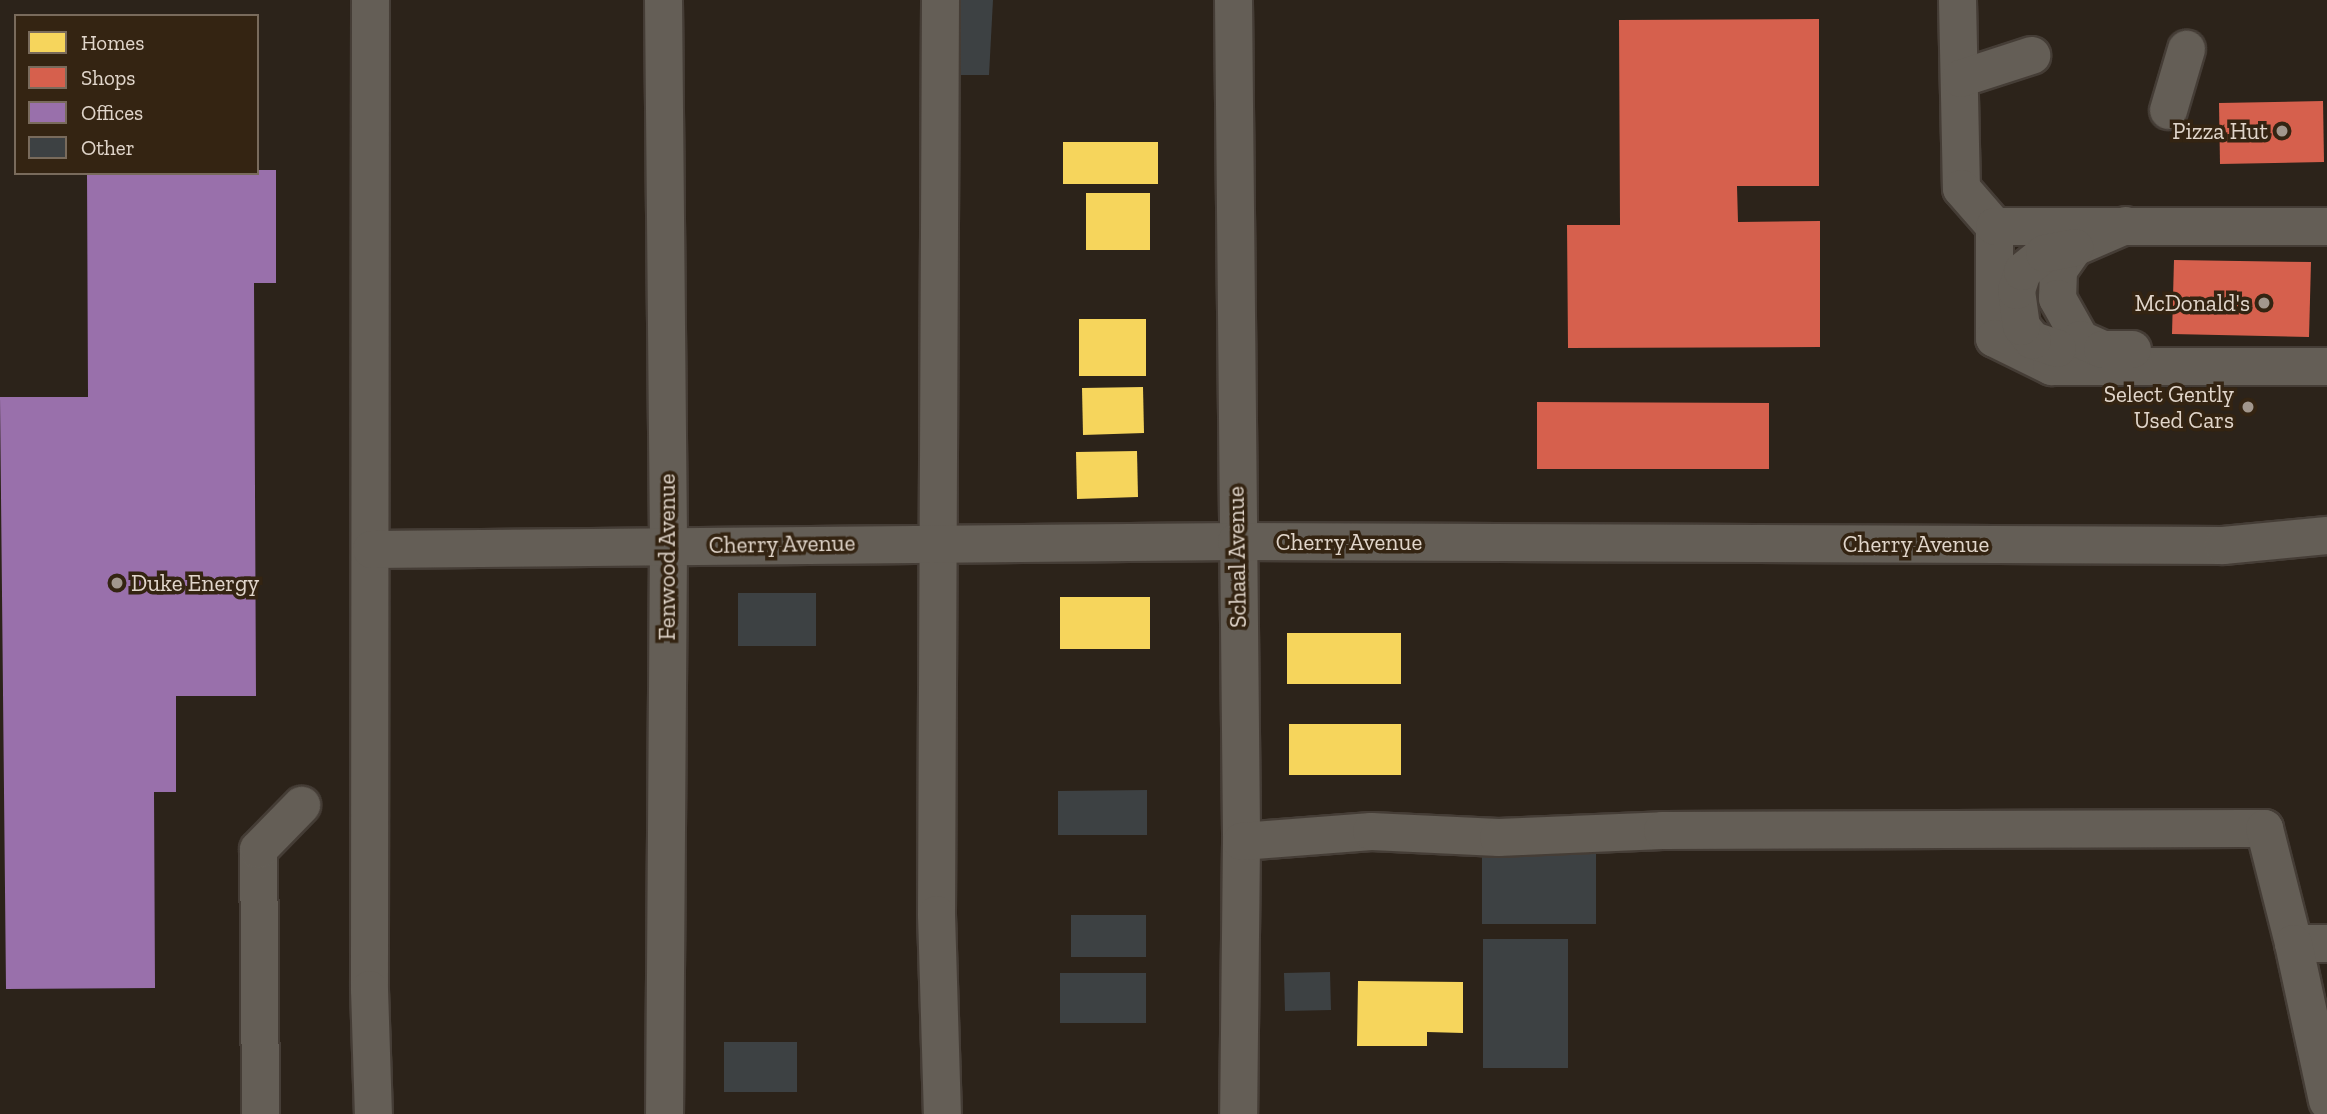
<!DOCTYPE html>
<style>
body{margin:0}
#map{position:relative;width:2327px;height:1114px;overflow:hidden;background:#2c231a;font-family:"Zilla Slab",serif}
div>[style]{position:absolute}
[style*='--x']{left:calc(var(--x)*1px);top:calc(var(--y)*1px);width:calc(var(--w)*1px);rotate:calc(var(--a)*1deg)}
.homes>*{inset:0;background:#f6d55c}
.shops>*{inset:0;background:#d6604d}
.offices>*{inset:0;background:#9970ab}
.building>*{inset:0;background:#3d4143}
.roads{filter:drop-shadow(2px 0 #453d36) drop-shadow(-2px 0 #453d36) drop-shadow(0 2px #453d36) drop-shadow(0 -2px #453d36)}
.minor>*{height:37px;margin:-18.5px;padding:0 18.5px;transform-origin:18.5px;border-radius:18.5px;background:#645e56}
.dots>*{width:19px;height:19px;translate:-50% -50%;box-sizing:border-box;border:4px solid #342412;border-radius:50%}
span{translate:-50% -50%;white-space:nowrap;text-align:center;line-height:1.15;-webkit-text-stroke:7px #342412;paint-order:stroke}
.poi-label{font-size:23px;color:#e1d6cb}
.right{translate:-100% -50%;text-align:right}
.left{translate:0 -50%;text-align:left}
.street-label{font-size:23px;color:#e1d6cb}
.legend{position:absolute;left:14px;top:14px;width:245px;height:161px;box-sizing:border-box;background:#342412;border:2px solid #796b5c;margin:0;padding:9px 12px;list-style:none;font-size:21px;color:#e1d6cb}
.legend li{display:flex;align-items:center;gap:14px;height:35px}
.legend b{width:35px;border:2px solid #796b5c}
</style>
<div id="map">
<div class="homes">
<div style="clip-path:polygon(1063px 142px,1158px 142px,1158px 184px,1063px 184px)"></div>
<div style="clip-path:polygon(1086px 193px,1150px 193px,1150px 250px,1086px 250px)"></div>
<div style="clip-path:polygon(1079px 319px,1146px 319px,1146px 376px,1079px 376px)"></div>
<div style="clip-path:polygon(1143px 387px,1144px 433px,1083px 435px,1082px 388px)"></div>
<div style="clip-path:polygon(1137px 451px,1138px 497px,1077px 499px,1076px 452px)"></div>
<div style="clip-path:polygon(1060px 597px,1150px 597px,1150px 649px,1060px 649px)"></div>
<div style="clip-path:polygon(1287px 633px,1401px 633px,1401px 684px,1287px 684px)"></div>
<div style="clip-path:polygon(1289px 724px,1401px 724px,1401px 775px,1289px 775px)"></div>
<div style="clip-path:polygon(1358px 981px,1463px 982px,1463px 1033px,1427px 1032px,1427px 1046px,1357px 1046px)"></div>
</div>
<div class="shops">
<div style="clip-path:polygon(1819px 19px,1819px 186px,1737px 186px,1738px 222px,1820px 221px,1820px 347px,1568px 348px,1567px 225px,1620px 225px,1619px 20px)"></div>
<div style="clip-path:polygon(2323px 101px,2324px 162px,2220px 164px,2219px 103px)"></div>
<div style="clip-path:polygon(2174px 260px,2311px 262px,2309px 337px,2172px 334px)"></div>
<div style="clip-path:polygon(1537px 402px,1769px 403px,1769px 469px,1537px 469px)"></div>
</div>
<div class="offices">
<div style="clip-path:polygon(257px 170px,276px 170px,276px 283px,254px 283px,256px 696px,176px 696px,176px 792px,154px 792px,155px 988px,6px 989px,0 397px,88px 397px,87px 173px)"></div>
</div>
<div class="building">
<div style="clip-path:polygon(948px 0,993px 0,989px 75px,953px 75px)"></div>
<div style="clip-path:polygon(738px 593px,816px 593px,816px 646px,738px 646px)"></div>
<div style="clip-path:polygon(1147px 790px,1147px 835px,1058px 835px,1058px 791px)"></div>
<div style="clip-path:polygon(1482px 854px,1596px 854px,1596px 924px,1482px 924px)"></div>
<div style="clip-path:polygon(1071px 915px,1146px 915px,1146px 957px,1071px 957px)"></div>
<div style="clip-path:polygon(1483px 939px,1568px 939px,1568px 1068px,1483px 1068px)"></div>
<div style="clip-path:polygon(1330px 972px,1331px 1010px,1285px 1011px,1284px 973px)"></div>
<div style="clip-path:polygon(1060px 973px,1146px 973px,1146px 1023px,1060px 1023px)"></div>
<div style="clip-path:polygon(724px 1042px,797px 1042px,797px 1092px,724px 1092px)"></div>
</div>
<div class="roads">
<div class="minor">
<div style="--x:370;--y:0;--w:989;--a:90.06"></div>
<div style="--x:369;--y:989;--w:125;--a:88.2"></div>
<div style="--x:663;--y:0;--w:545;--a:89.47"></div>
<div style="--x:668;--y:545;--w:569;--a:90.4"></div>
<div style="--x:940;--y:0;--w:914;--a:90.25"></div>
<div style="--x:936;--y:914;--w:200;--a:88.3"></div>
<div style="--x:1233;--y:0;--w:841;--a:89.45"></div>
<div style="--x:1241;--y:841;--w:273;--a:90.6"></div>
<div style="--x:1957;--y:0;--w:188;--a:88.8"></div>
<div style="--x:1961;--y:188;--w:50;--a:49"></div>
<div style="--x:1994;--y:226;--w:112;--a:90"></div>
<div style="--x:1994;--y:338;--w:64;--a:26.2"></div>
<div style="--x:2051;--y:366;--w:276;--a:0"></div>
<div style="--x:1960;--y:78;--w:75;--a:-17.9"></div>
<div style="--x:2168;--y:110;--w:64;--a:-73.6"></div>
<div style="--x:2125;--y:225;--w:56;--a:156.7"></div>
<div style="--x:2074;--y:247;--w:28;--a:125"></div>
<div style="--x:2058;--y:270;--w:28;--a:92"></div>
<div style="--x:2057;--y:298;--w:47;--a:60.7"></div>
<div style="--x:2080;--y:339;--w:24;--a:24"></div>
<div style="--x:2102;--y:349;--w:30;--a:0"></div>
<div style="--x:1994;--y:226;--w:333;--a:0"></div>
<div style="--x:2057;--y:348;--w:26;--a:-162"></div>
<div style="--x:2032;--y:340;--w:18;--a:-128"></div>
<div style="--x:2021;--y:326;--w:36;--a:-98"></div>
<div style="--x:2016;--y:290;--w:20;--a:-72"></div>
<div style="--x:2022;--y:271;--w:28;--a:-39"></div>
<div style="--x:2044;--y:253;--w:31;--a:-11"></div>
<div style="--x:371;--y:549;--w:865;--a:-0.53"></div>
<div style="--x:1236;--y:541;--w:987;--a:0.23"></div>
<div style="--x:2223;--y:545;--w:104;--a:-5.5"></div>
<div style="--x:1241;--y:841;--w:130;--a:-4.4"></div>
<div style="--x:1371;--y:831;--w:127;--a:2.7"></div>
<div style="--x:1498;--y:837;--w:164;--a:-2.4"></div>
<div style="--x:1662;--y:830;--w:602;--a:-0.19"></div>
<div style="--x:2264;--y:828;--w:119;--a:75.8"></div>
<div style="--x:2293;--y:943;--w:34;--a:0"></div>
<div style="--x:2293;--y:943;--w:161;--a:77.8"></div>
<div style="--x:260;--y:1114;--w:265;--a:-90.4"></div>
<div style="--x:258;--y:849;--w:62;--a:-45.7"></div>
</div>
</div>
<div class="dots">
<div style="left:2282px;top:131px;background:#a2978d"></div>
<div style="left:2264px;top:303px;background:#a2978d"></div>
<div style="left:2248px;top:407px;background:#a2978d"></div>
<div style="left:117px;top:583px;background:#a2978d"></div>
</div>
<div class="poi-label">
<span class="right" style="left:2268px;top:131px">Pizza Hut</span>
<span class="right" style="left:2250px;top:303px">McDonald's</span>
<span class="right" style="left:2234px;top:407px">Select Gently<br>Used Cars</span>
<span class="left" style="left:131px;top:583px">Duke Energy</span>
</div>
<div class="street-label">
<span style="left:1349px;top:542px">Cherry Avenue</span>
<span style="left:782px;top:544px;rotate:-1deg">Cherry Avenue</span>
<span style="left:1916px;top:544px">Cherry Avenue</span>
<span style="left:667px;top:557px;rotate:-90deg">Fenwood Avenue</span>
<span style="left:1237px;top:557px;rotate:-91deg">Schaal Avenue</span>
</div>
<ul class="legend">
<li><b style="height:19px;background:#f6d55c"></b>Homes</li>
<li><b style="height:19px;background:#d6604d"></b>Shops</li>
<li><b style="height:19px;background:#9970ab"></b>Offices</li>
<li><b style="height:19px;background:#3d4143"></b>Other</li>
</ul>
</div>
